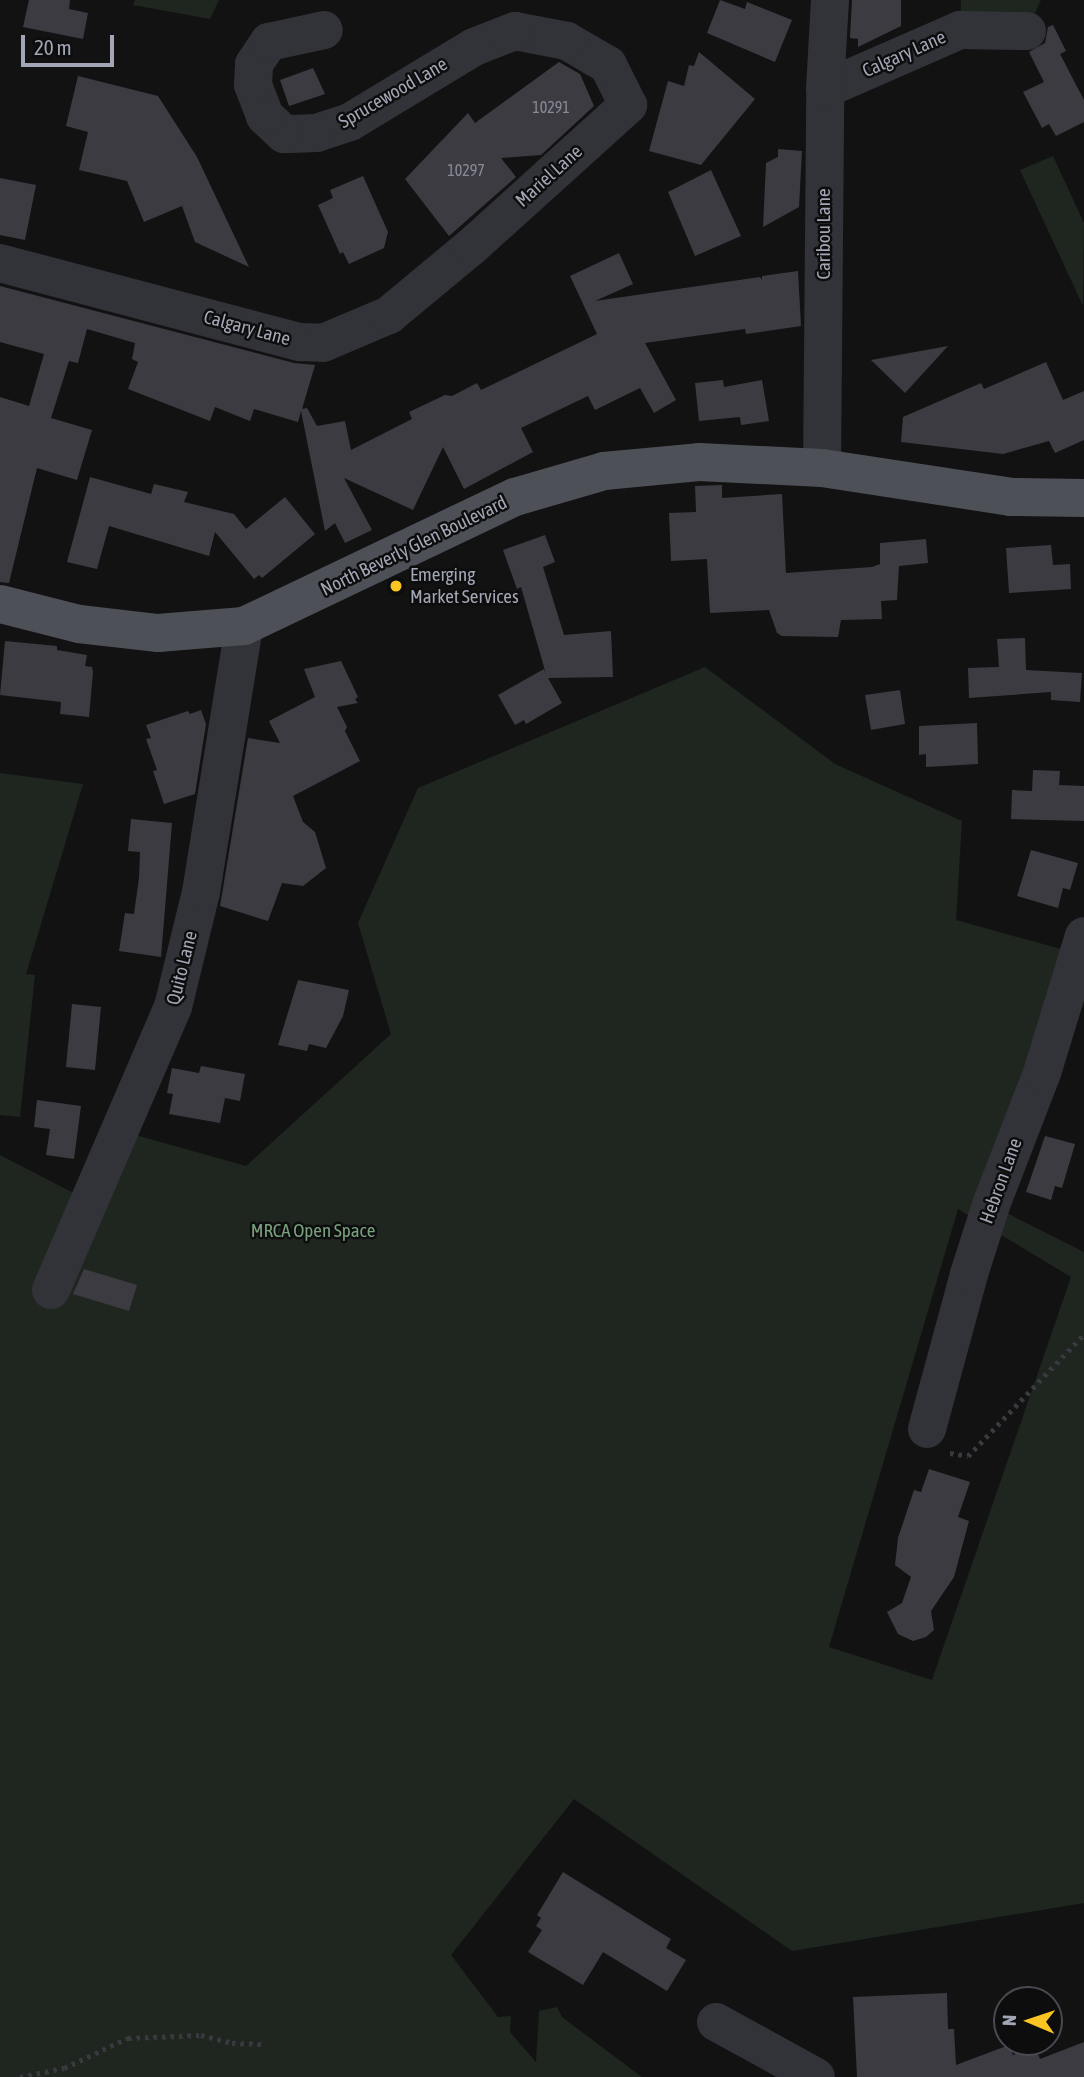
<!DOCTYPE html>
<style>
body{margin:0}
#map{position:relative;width:1084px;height:2077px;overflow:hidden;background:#121213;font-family:"Asap Condensed",sans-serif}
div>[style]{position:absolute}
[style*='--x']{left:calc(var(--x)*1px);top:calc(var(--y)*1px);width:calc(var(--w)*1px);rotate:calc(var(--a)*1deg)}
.green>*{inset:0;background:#1e261f}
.building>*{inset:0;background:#3c3b41}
.path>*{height:4.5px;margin-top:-2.25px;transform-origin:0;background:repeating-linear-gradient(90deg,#383a3f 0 3.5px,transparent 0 8.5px)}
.minor>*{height:38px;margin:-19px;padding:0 19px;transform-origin:19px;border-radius:19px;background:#323338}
.major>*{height:38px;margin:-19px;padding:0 19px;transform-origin:19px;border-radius:19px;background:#4e5058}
.dots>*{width:19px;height:19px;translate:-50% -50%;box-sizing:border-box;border:4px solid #0d0d0e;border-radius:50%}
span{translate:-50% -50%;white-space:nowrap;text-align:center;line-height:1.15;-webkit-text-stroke:5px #0d0d0e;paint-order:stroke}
.number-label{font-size:16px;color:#888b98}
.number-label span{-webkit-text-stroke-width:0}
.street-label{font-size:19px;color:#a2a6b5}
.poi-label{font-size:19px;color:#a2a6b5}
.left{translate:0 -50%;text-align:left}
.park-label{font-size:19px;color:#78a17e}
.north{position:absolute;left:993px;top:1986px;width:70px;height:70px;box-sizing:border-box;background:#0d0d0e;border:2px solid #494a51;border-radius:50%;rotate:272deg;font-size:19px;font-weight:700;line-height:28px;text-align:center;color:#a2a6b5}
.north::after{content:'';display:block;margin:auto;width:24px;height:32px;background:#fac423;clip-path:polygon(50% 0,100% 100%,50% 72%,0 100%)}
.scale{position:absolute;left:21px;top:35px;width:93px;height:32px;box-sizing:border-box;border:4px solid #a2a6b5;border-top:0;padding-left:9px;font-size:21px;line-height:24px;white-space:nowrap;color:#a2a6b5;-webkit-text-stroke:5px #0d0d0e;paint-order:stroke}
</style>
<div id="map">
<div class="green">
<div style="clip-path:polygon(135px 0,219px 0,210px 19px,133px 5px)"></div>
<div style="clip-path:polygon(961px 0,1041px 0,1027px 31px,960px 30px)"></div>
<div style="clip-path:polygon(1053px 156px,1084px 223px,1083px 306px,1020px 170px)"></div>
<div style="clip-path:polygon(evenodd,705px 667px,835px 764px,962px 821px,956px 920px,1079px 954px,991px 1205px,1084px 1252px,1084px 1903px,792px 1951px,574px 1799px,451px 1955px,498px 2017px,511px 2016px,510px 2032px,536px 2062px,539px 2011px,557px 2007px,562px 2017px,642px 2077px,0 2077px,0 1155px,87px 1200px,118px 1130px,246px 1166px,391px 1034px,358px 923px,418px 788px,705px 667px,958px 1209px,1071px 1277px,932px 1680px,829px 1647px,958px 1209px)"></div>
<div style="clip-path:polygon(0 773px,83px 784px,26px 974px,35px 975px,20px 1117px,0 1115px)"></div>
</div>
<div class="building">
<div style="clip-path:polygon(29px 0,70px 0,69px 9px,88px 13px,83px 39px,23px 27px)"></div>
<div style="clip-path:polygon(720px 0,745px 9px,747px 2px,792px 20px,775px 62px,707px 33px)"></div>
<div style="clip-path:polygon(852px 0,901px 0,901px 26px,858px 47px,858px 39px,850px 38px)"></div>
<div style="clip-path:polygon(1053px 25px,1066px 51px,1060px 54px,1084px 100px,1084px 122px,1056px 136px,1049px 124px,1042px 128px,1023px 92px,1044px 82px,1029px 52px,1045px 43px,1048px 27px)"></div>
<div style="clip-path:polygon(699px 52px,755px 99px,701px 165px,649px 151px,668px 81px,684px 86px,689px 65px,694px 66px)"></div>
<div style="clip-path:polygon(559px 62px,580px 74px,594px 106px,541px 155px,501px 158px,516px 177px,449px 236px,405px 179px,468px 113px,475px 123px)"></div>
<div style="clip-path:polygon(313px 68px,325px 94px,289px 106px,280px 80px)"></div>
<div style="clip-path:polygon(78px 76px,158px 96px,197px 157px,249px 267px,195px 242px,182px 206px,144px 222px,127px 181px,79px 170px,88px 132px,66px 126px)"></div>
<div style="clip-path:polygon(778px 149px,802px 151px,799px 207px,763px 227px,766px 163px,778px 157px)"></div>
<div style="clip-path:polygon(711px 170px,741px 236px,695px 256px,668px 192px)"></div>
<div style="clip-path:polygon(363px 176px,388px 232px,384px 248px,349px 264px,343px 252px,340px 254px,318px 205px,333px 198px,330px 190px)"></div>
<div style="clip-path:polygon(0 178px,36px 185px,25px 240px,0 235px)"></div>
<div style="clip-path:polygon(619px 253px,633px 284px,595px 301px,760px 277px,762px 280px,762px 276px,798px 271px,801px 326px,746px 334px,745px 329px,645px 343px,676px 400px,654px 413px,640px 388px,595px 410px,588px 396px,521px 428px,533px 452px,464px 489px,443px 447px,413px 510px,344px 478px,372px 530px,345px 543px,335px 523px,325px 531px,301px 411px,298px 422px,254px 409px,250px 421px,215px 407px,210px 421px,128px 389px,138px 362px,132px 359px,135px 343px,87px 329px,78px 363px,69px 361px,51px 418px,92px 430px,77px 480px,37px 468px,9px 583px,0 582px,0 397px,29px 406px,44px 354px,0 342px,0 286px,294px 363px,315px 365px,302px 409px,307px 408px,317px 426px,345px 421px,351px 450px,412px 419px,409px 412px,445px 395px,452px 396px,477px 383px,481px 390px,597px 334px,570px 276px)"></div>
<div style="clip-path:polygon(948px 346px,905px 393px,871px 360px)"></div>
<div style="clip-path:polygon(1046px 362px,1063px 400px,1084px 391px,1084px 440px,1055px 453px,1049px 441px,1003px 454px,901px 442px,903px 417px,981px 383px,984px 389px)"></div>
<div style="clip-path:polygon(723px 380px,724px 387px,762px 380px,769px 421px,741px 425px,740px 417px,699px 421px,695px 383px)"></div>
<div style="clip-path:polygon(90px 477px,151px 494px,154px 484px,188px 492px,184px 502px,234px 514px,246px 529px,285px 497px,315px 534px,262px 578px,259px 575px,254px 579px,215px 532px,209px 556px,109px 526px,97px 569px,67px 562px)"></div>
<div style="clip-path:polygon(722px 485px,722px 498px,782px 494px,786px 573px,872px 567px,880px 564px,880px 543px,926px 539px,928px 563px,899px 566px,897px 600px,881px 601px,882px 619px,841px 620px,838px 637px,782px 636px,777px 633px,769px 610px,710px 613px,707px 559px,671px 561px,669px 513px,696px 512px,695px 486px)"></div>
<div style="clip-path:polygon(545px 535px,555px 562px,543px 567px,564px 635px,611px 631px,613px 677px,548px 678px,562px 703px,526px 724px,524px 720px,515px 725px,498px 695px,544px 669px,546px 674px,521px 587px,517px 589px,503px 550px)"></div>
<div style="clip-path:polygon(1051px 545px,1053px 565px,1070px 564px,1071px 589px,1009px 593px,1006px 548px)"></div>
<div style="clip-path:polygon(1025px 638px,1026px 670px,1082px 673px,1080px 702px,1051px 700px,1051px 692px,969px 698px,968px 668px,999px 667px,997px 639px)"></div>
<div style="clip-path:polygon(5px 641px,57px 646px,57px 650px,87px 655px,85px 666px,92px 667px,93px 672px,89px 717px,60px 714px,61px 702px,0 695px)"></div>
<div style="clip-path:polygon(341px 661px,358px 697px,355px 699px,358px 703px,337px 707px,347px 727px,345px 731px,360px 761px,293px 796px,303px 822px,315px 832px,326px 868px,303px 886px,282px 883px,268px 921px,220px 906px,248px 738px,280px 743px,269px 721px,315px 697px,304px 669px)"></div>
<div style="clip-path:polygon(900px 690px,905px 724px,871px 730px,865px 695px)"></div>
<div style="clip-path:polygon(201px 710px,206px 724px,195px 794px,164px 804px,153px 771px,157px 770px,146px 739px,151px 738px,146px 725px,188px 711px,190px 714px)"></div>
<div style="clip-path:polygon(977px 723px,978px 764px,926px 767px,926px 754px,919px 755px,919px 726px)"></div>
<div style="clip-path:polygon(1033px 770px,1060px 771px,1059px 785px,1084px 786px,1084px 821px,1011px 819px,1012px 790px,1032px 791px)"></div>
<div style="clip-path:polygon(131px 819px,172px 823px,161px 957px,119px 951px,125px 913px,134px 914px,139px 878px,140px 852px,128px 851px)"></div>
<div style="clip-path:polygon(1031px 850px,1078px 863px,1070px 890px,1063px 888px,1058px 908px,1017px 896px)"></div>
<div style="clip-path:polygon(298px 980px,349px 990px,343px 1016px,326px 1048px,309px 1044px,307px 1051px,278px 1045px)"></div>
<div style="clip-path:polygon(72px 1004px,101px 1007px,95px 1070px,66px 1067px)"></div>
<div style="clip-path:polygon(201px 1066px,245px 1074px,240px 1101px,225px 1098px,220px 1123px,169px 1114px,173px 1094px,167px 1093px,172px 1068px,199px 1073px)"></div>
<div style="clip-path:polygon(37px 1100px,81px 1106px,74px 1159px,46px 1155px,50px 1129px,34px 1127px)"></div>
<div style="clip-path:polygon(1045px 1136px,1075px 1144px,1062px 1188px,1055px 1186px,1051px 1200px,1026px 1192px)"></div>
<div style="clip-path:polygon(84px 1269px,137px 1285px,129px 1311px,73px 1294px)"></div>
<div style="clip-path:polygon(929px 1469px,970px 1482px,958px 1517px,969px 1521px,954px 1577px,931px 1611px,934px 1630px,926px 1637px,913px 1641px,898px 1634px,887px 1612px,902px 1603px,911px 1577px,895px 1565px,898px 1538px,914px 1490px,921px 1492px)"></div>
<div style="clip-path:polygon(563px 1872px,671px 1939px,666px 1948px,686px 1960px,667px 1991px,603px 1952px,583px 1985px,528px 1952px,542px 1930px,536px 1926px,541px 1918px,537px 1915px)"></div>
<div style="clip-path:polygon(947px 1993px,948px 2029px,954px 2029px,956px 2065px,1009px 2045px,1013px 2055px,1035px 2046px,1040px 2059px,1084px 2042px,1084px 2077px,857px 2077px,853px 1997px)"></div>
</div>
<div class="path">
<div style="--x:950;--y:1453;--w:18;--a:9"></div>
<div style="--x:968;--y:1456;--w:168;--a:-46.4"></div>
<div style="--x:20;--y:2077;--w:45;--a:-11.6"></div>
<div style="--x:64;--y:2068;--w:71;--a:-25.1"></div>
<div style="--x:128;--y:2038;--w:73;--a:-2.4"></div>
<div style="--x:201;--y:2035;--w:32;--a:14"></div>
<div style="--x:232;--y:2043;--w:30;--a:2"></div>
</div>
<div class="minor">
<div style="--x:825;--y:89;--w:147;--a:-23.6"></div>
<div style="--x:960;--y:30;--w:67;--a:0.9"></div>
<div style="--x:0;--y:263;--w:310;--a:14.8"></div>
<div style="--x:300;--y:342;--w:23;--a:2"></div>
<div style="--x:323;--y:343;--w:72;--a:-23"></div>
<div style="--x:389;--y:315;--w:107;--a:-39.7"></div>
<div style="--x:471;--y:247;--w:212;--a:-42.1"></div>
<div style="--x:628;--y:105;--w:45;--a:-116.6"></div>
<div style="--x:608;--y:65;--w:48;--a:-149.7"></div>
<div style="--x:567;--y:41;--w:53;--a:-169.1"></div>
<div style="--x:515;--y:31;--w:44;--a:158.7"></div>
<div style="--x:474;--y:47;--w:145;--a:148.8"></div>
<div style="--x:350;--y:122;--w:35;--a:162"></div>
<div style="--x:317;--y:133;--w:33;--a:178"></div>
<div style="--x:284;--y:134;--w:26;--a:-137"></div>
<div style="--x:265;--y:116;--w:33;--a:-111"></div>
<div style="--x:253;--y:85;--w:21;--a:-87"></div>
<div style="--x:254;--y:64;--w:27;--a:-56"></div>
<div style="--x:269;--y:42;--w:56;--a:-12.3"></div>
<div style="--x:822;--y:468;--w:379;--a:-89.5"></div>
<div style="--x:825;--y:89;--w:89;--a:-86.8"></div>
<div style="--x:51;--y:1290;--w:308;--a:-66.7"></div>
<div style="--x:173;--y:1007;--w:118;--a:-76.3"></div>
<div style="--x:201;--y:892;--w:269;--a:-80.8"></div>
<div style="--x:927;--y:1429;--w:161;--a:-74.8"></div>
<div style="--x:969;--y:1274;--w:72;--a:-72.3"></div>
<div style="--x:991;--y:1205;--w:142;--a:-68.9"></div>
<div style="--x:1042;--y:1073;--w:143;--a:-73"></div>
<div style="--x:716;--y:2022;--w:114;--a:28.8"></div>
</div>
<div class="major">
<div style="--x:0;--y:604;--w:81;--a:14.2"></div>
<div style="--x:79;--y:624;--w:80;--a:6.5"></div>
<div style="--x:158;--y:633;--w:86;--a:-4.7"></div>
<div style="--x:244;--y:626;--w:300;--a:-25.5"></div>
<div style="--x:515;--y:497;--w:93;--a:-16.3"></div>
<div style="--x:604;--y:471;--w:95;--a:-5.4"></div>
<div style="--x:699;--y:462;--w:123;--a:2.8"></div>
<div style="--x:822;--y:468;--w:191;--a:8.7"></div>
<div style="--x:1011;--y:497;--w:73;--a:0.8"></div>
</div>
<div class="dots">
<div style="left:396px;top:586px;background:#fac423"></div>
</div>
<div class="number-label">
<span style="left:551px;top:107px">10291</span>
<span style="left:466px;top:170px">10297</span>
</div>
<div class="street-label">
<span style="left:904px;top:54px;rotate:-24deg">Calgary Lane</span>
<span style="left:393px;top:93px;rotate:-30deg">Sprucewood Lane</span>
<span style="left:549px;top:176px;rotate:-42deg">Mariel Lane</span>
<span style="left:824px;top:234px;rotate:-90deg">Caribou Lane</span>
<span style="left:247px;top:328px;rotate:15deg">Calgary Lane</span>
<span style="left:414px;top:546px;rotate:-26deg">North Beverly Glen Boulevard</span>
<span style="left:182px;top:968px;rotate:-76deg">Quito Lane</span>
<span style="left:1001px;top:1181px;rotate:-70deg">Hebron Lane</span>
</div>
<div class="poi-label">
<span class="left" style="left:410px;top:586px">Emerging<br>Market Services</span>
</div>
<div class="park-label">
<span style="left:313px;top:1231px">MRCA Open Space</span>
</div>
<div class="north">N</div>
<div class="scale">20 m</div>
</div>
